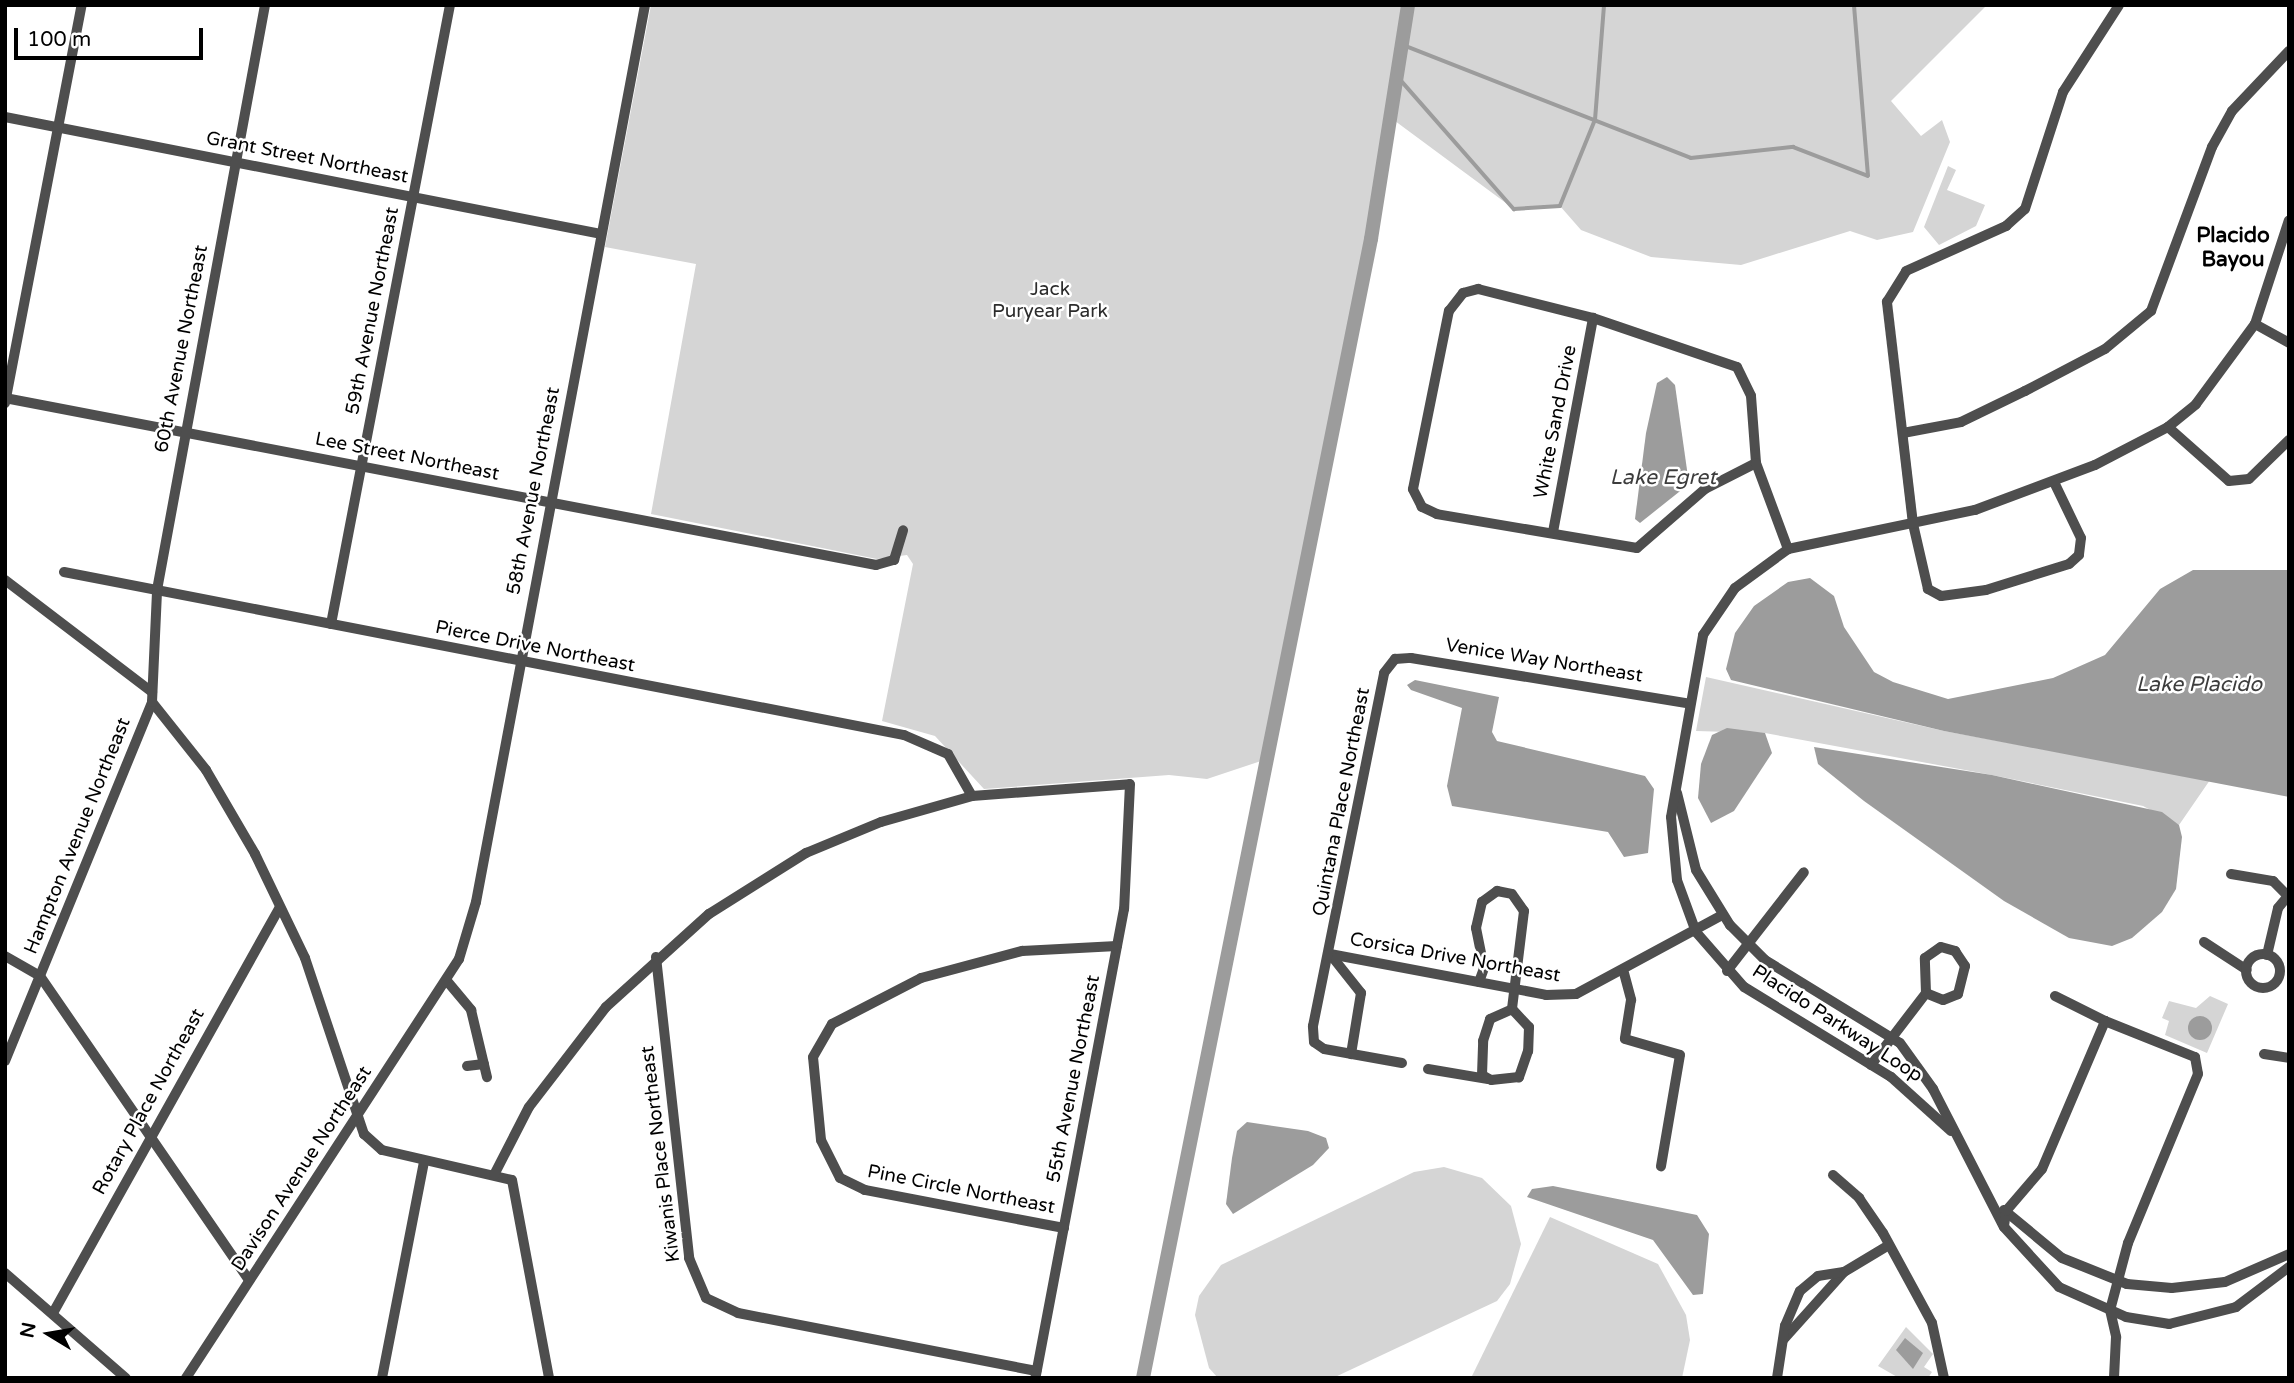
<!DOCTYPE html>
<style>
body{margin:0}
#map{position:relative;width:2294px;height:1383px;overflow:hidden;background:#fff;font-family:"Varela Round",sans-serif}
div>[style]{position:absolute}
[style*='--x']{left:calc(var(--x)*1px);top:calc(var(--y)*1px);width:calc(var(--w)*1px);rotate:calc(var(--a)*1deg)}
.green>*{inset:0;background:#d5d5d5}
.water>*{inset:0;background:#9c9c9c}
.round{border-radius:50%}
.stream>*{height:3.5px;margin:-1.75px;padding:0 1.75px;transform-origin:1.75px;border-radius:1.75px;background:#9c9c9c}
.canal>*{height:14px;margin:-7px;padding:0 7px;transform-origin:7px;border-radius:7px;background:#9c9c9c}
.street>*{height:10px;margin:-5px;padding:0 5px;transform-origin:5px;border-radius:5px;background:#4e4e4e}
.street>.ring{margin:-5px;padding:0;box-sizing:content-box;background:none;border:10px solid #4e4e4e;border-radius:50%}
span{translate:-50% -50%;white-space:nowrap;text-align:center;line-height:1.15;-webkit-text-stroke:5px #fff;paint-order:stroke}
.street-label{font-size:19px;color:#000}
.park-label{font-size:19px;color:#2c2c2c}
.neighbourhood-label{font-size:21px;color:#000;font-weight:700}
.water-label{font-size:21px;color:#3d3d3d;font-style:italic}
.frame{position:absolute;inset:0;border:7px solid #000;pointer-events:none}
.north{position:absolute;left:14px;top:1299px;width:70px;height:70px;-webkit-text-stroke:5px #fff;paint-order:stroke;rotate:281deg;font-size:19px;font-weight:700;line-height:28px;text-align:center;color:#000}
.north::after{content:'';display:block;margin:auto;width:24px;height:32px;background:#000;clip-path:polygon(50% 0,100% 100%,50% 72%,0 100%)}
.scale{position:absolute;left:14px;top:28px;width:189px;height:32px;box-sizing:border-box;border:4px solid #000;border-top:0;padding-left:9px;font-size:21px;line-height:24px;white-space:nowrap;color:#000;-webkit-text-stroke:5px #fff;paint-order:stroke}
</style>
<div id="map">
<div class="green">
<div style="clip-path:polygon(651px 5px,1987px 5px,1891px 101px,1921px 136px,1942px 120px,1950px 142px,1913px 232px,1877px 240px,1850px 231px,1741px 265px,1651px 257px,1581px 230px,1560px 206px,1514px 209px,1391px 118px,1267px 759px,1207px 779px,1169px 775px,984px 789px,935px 736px,882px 721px,913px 564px,907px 555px,877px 559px,651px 514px,696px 264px,605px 247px)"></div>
<div style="clip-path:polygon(1948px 166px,1956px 170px,1947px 190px,1985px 205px,1976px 226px,1939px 245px,1924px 227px)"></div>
<div style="clip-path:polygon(1706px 677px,1944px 731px,2210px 780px,2179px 825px,2143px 806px,1992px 775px,1765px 733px,1696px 731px)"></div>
<div style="clip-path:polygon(2210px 996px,2228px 1004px,2207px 1053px,2165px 1035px,2169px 1021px,2162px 1018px,2169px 1001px,2196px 1008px)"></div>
<div style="clip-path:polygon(1444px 1167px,1482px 1178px,1511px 1206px,1521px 1244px,1510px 1284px,1497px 1301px,1333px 1378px,1218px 1378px,1209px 1368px,1195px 1315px,1199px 1296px,1221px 1265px,1414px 1172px)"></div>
<div style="clip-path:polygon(1550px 1217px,1658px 1264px,1686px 1315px,1690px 1340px,1682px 1378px,1471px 1378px)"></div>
<div style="clip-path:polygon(1906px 1327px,1933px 1354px,1924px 1367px,1932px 1372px,1928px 1378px,1899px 1378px,1878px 1366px)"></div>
</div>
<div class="water">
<div style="clip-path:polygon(1667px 377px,1675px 385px,1689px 484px,1640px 523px,1635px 519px,1646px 433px,1657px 383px)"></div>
<div style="clip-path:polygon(2193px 570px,2289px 570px,2289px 797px,1944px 731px,1731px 680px,1726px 669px,1735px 633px,1754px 606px,1788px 582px,1810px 578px,1834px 596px,1844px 627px,1874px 672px,1893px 682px,1948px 699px,2053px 678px,2105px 655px,2160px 589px)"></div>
<div style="clip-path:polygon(1415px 680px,1499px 697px,1492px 732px,1497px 741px,1645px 776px,1654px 789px,1648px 853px,1624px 857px,1608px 832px,1452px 806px,1447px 786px,1462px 708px,1411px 690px,1407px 685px)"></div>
<div style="clip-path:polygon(1727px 728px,1765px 733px,1772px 753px,1734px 811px,1711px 823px,1698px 798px,1701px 764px,1712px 735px)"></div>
<div style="clip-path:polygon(1814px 747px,1992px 775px,2162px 812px,2179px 825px,2182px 837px,2176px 889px,2162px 912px,2132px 938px,2112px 946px,2069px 938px,2004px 901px,1864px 801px,1818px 764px)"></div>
<div class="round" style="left:2188px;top:1016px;width:24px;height:24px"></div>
<div style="clip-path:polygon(1247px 1122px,1308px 1131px,1326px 1138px,1329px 1148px,1313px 1165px,1233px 1214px,1226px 1204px,1232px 1158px,1237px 1131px)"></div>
<div style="clip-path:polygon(1553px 1186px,1697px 1215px,1709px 1234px,1703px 1294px,1693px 1295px,1653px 1240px,1527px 1197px,1532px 1189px)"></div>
<div style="clip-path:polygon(1905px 1338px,1923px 1353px,1913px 1369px,1896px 1350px)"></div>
</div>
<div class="stream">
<div style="--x:1403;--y:45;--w:309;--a:21.4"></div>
<div style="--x:1691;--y:158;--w:103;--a:-6.2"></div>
<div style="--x:1793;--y:147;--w:80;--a:21.1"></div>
<div style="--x:1868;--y:176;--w:172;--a:-94.7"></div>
<div style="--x:1398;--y:77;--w:176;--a:48.7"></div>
<div style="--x:1514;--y:209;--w:46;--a:-3.7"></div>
<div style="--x:1560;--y:206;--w:93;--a:-67.9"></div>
<div style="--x:1595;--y:120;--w:115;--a:-85.5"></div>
</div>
<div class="canal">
<div style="--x:1143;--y:1378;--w:1162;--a:-78.68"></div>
<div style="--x:1371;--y:239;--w:237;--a:-81"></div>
</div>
<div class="street">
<div style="--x:5;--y:117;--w:607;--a:11.11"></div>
<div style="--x:2255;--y:324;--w:39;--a:29"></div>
<div style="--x:5;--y:398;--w:887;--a:10.85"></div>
<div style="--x:876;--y:565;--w:19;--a:-16"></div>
<div style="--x:894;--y:560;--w:31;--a:-73"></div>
<div style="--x:5;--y:403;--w:405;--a:-79.1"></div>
<div style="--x:2168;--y:427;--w:81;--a:41.5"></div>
<div style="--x:2229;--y:481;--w:20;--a:-6"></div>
<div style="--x:2249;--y:479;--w:56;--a:-44.3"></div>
<div style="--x:1903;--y:433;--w:59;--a:-10.7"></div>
<div style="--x:1961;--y:422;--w:71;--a:-25.8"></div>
<div style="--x:2025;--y:391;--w:90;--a:-27.7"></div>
<div style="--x:2105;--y:349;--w:60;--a:-39.6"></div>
<div style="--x:2151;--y:311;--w:175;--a:-69.6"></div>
<div style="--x:2212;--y:147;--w:41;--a:-60.9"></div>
<div style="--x:2232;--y:111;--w:83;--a:-46.5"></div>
<div style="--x:1756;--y:463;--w:57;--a:153"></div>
<div style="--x:1705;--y:489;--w:90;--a:139.1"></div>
<div style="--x:1637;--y:548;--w:203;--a:-170.4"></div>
<div style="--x:1437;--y:514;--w:17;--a:-155"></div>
<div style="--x:1422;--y:507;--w:20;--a:-117"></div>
<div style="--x:1413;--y:489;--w:182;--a:-78.6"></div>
<div style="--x:1449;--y:311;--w:23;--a:-52"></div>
<div style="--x:1463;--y:293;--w:16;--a:-15"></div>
<div style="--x:1478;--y:289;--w:119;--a:14.2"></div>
<div style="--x:1593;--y:318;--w:152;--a:18.8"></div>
<div style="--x:1737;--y:367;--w:32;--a:64"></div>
<div style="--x:1751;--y:396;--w:67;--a:85.7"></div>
<div style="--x:1756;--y:463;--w:92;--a:69.6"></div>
<div style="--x:2054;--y:482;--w:62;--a:64.3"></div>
<div style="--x:2081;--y:538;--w:17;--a:97"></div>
<div style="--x:2079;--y:555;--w:13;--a:138"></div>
<div style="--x:2069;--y:564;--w:87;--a:162.6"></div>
<div style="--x:1986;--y:590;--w:45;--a:172.4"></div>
<div style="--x:1941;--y:596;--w:15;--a:-152"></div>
<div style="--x:1928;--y:589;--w:67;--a:-103"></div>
<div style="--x:1913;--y:524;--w:224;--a:-96.7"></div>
<div style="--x:1887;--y:302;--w:36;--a:-58"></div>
<div style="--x:1906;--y:271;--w:110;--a:-24.2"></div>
<div style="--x:2006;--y:226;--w:25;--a:-42"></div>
<div style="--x:2025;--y:209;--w:123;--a:-72"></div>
<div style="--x:2063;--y:92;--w:103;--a:-57.2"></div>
<div style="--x:1553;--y:532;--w:218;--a:-79.4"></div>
<div style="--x:64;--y:572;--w:856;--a:10.98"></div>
<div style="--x:904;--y:735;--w:48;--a:23.4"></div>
<div style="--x:948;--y:754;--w:48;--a:60.3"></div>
<div style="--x:5;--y:580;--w:185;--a:37.3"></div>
<div style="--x:331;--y:624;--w:630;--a:-79.12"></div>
<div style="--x:152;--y:702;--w:87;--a:51.5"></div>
<div style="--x:206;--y:770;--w:97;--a:59.7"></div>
<div style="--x:255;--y:854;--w:115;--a:64.3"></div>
<div style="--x:305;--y:958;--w:186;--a:71.5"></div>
<div style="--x:364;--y:1134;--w:24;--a:42"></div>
<div style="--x:382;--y:1150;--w:133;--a:13"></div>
<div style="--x:512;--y:1180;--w:201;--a:79.4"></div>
<div style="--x:1677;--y:793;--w:79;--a:76.1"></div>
<div style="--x:1696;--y:870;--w:65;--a:58.3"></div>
<div style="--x:1730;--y:925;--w:49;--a:45"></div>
<div style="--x:1765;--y:960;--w:158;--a:31.6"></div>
<div style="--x:1900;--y:1043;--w:57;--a:54.3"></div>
<div style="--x:1933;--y:1089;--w:155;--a:62.8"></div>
<div style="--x:2004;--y:1227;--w:81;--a:47.5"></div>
<div style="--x:2059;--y:1287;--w:73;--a:24.1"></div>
<div style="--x:2126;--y:1317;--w:44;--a:9.2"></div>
<div style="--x:2169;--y:1324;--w:69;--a:-14.2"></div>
<div style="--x:2236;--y:1307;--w:66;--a:-37"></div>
<div style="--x:2231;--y:874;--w:43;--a:9.5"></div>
<div style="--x:2273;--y:881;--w:21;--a:45"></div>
<div style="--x:2204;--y:942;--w:51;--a:33.1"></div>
<div style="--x:1330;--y:954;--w:220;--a:10.7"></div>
<div style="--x:1546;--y:995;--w:30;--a:-2"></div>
<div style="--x:1576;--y:994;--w:166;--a:-28.4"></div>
<div style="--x:1330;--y:954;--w:50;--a:51.5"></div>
<div style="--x:1361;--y:993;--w:62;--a:99.3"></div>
<div class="ring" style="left:2246px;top:954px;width:24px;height:24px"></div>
<div style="--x:2267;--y:955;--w:48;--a:-76.8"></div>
<div style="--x:2278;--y:908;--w:17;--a:-50"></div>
<div style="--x:5;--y:956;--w:40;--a:29.7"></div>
<div style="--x:40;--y:976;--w:369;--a:55.5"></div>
<div style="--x:656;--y:957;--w:303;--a:83.7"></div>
<div style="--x:689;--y:1258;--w:43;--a:67"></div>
<div style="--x:706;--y:1298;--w:35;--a:25"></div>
<div style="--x:738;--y:1313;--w:304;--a:11"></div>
<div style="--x:1727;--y:971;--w:125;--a:-52.1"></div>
<div style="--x:1624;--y:973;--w:28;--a:75"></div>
<div style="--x:1631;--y:1000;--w:39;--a:99"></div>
<div style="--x:1625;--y:1039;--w:57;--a:16.2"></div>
<div style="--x:1680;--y:1055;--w:113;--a:99.7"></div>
<div style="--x:447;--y:981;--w:38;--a:50"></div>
<div style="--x:471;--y:1010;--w:69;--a:76.6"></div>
<div style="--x:1479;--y:982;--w:15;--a:-70"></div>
<div style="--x:1484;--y:968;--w:41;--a:-101.3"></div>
<div style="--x:1476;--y:928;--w:27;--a:-77"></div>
<div style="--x:1482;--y:902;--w:19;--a:-36"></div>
<div style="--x:1497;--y:891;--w:15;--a:11"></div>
<div style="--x:1512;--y:894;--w:21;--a:55"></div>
<div style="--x:1524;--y:911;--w:99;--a:97"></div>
<div style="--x:1512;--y:1009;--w:25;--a:47"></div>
<div style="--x:1529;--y:1027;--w:24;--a:92"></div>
<div style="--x:1528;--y:1051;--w:28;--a:109"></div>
<div style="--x:1519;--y:1077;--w:28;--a:174"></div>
<div style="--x:1491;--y:1080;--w:10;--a:-151"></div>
<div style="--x:1482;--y:1075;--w:34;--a:-88"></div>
<div style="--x:1483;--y:1041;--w:23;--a:-72"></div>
<div style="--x:1490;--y:1019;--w:24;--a:-24"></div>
<div style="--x:2055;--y:996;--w:56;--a:26.6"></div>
<div style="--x:2264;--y:1054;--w:25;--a:9"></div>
<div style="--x:5;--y:1061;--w:388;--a:-67.7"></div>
<div style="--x:152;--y:702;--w:112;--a:-87.4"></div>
<div style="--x:157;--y:590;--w:595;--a:-79.54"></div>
<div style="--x:1402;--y:1063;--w:79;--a:-169.8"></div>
<div style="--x:1324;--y:1049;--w:12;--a:-145"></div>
<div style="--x:1314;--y:1042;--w:16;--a:-94"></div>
<div style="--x:1313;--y:1026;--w:360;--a:-78.6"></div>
<div style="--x:1384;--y:673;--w:18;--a:-52"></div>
<div style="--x:1395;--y:659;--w:16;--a:-4"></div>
<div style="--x:1411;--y:658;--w:279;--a:9.3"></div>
<div style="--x:1871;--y:1065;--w:91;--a:-52.6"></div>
<div style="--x:1926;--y:993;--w:35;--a:-92"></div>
<div style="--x:1925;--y:958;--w:19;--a:-35"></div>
<div style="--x:1941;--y:947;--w:15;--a:16"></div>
<div style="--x:1955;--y:951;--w:18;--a:56"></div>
<div style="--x:1965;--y:966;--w:29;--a:104"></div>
<div style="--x:1958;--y:994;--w:16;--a:158"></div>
<div style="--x:1943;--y:1000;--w:18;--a:-158"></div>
<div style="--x:467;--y:1066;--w:17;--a:-7"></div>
<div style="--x:1428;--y:1069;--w:61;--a:9.5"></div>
<div style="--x:1951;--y:1131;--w:81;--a:-138"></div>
<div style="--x:1891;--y:1077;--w:172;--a:-148.5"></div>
<div style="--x:1744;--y:987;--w:73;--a:-131.1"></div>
<div style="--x:1696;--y:932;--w:55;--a:-110.1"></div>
<div style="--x:1677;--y:880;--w:63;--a:-95.4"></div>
<div style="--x:1671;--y:817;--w:185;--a:-80"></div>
<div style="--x:1703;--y:635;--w:57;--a:-55.8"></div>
<div style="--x:1735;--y:588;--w:66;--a:-36.3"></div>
<div style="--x:1788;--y:549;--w:191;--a:-11.8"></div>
<div style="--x:1975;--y:510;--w:128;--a:-20.6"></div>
<div style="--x:2095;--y:465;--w:82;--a:-27.5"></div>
<div style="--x:2168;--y:427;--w:36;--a:-39"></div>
<div style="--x:2196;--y:404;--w:99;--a:-53.6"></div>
<div style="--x:2255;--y:324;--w:109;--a:-71.9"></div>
<div style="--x:494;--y:1175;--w:76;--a:-62.8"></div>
<div style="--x:529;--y:1107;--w:126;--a:-52.4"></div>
<div style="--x:606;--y:1007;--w:139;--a:-42.1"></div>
<div style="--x:709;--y:914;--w:115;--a:-32.2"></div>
<div style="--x:806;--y:853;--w:81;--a:-22.5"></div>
<div style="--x:881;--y:822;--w:95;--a:-15.9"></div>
<div style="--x:972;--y:796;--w:158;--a:-4.3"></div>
<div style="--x:1130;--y:784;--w:125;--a:92.7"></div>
<div style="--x:1124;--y:909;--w:477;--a:100.7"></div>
<div style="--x:1833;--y:1175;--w:35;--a:41"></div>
<div style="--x:1859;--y:1198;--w:42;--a:55.6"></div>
<div style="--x:1883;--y:1233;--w:102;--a:61.4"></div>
<div style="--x:1932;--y:1323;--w:56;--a:77.7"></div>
<div style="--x:2004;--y:1210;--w:75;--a:39.6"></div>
<div style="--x:2062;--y:1258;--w:70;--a:21.8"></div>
<div style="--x:2127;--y:1284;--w:45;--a:5.1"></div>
<div style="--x:2172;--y:1288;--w:53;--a:-6.5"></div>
<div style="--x:2225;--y:1282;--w:70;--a:-23.6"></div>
<div style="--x:2004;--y:1226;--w:15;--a:-82"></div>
<div style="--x:2006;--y:1211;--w:55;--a:-49.4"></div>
<div style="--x:2042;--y:1169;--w:161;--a:-66.9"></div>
<div style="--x:2105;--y:1021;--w:97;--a:21.8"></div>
<div style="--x:2195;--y:1057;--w:17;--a:80"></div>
<div style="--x:2198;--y:1074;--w:183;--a:112.5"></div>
<div style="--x:2128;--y:1243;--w:69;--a:105"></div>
<div style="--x:2110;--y:1310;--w:28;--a:77"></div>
<div style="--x:2116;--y:1337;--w:41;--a:92.8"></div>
<div style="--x:1064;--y:1228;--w:203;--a:-169.2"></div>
<div style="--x:865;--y:1190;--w:28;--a:-154"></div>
<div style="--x:840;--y:1178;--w:42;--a:-116.6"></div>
<div style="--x:821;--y:1140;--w:83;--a:-95.5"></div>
<div style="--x:813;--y:1057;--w:38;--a:-60"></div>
<div style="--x:832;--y:1024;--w:100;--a:-27.3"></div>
<div style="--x:921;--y:978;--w:105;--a:-15"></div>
<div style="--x:1022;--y:951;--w:95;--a:-3"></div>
<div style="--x:5;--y:1273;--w:160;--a:41"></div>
<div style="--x:53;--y:1313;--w:463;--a:-60.8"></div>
<div style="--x:1783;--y:1340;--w:91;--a:-48.1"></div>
<div style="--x:186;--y:1378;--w:500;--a:-56.91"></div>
<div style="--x:459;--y:959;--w:59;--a:-73.4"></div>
<div style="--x:476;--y:902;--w:913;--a:-79.33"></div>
<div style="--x:382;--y:1378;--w:221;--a:-79"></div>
<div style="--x:1777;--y:1378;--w:53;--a:-81.3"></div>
<div style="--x:1785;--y:1326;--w:38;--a:-67"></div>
<div style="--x:1800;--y:1291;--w:23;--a:-40"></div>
<div style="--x:1818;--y:1276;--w:26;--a:-9"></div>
<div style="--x:1844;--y:1272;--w:52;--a:-31"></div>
</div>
<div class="street-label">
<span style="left:307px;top:158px;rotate:11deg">Grant Street Northeast</span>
<span style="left:373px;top:311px;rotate:-79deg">59th Avenue Northeast</span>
<span style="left:182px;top:349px;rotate:-79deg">60th Avenue Northeast</span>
<span style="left:1556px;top:422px;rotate:-79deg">White Sand Drive</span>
<span style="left:407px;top:457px;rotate:11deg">Lee Street Northeast</span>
<span style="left:534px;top:491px;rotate:-79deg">58th Avenue Northeast</span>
<span style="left:535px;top:647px;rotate:11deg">Pierce Drive Northeast</span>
<span style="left:1544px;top:661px;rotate:9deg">Venice Way Northeast</span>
<span style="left:1342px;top:802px;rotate:-79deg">Quintana Place Northeast</span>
<span style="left:78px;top:836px;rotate:-68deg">Hampton Avenue Northeast</span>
<span style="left:1455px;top:958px;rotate:10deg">Corsica Drive Northeast</span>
<span style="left:1837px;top:1024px;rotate:33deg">Placido Parkway Loop</span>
<span style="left:1074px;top:1079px;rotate:-79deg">55th Avenue Northeast</span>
<span style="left:149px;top:1102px;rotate:-61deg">Rotary Place Northeast</span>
<span style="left:661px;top:1154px;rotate:-97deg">Kiwanis Place Northeast</span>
<span style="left:302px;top:1169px;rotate:-57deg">Davison Avenue Northeast</span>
<span style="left:961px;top:1190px;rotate:11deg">Pine Circle Northeast</span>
</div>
<div class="park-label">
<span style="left:1050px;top:301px">Jack<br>Puryear Park</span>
</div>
<div class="neighbourhood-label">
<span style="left:2233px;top:248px">Placido<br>Bayou</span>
</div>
<div class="water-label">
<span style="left:1663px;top:478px">Lake Egret</span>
<span style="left:2199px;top:685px">Lake Placido</span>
</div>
<div class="frame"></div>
<div class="north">N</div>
<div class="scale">100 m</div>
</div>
